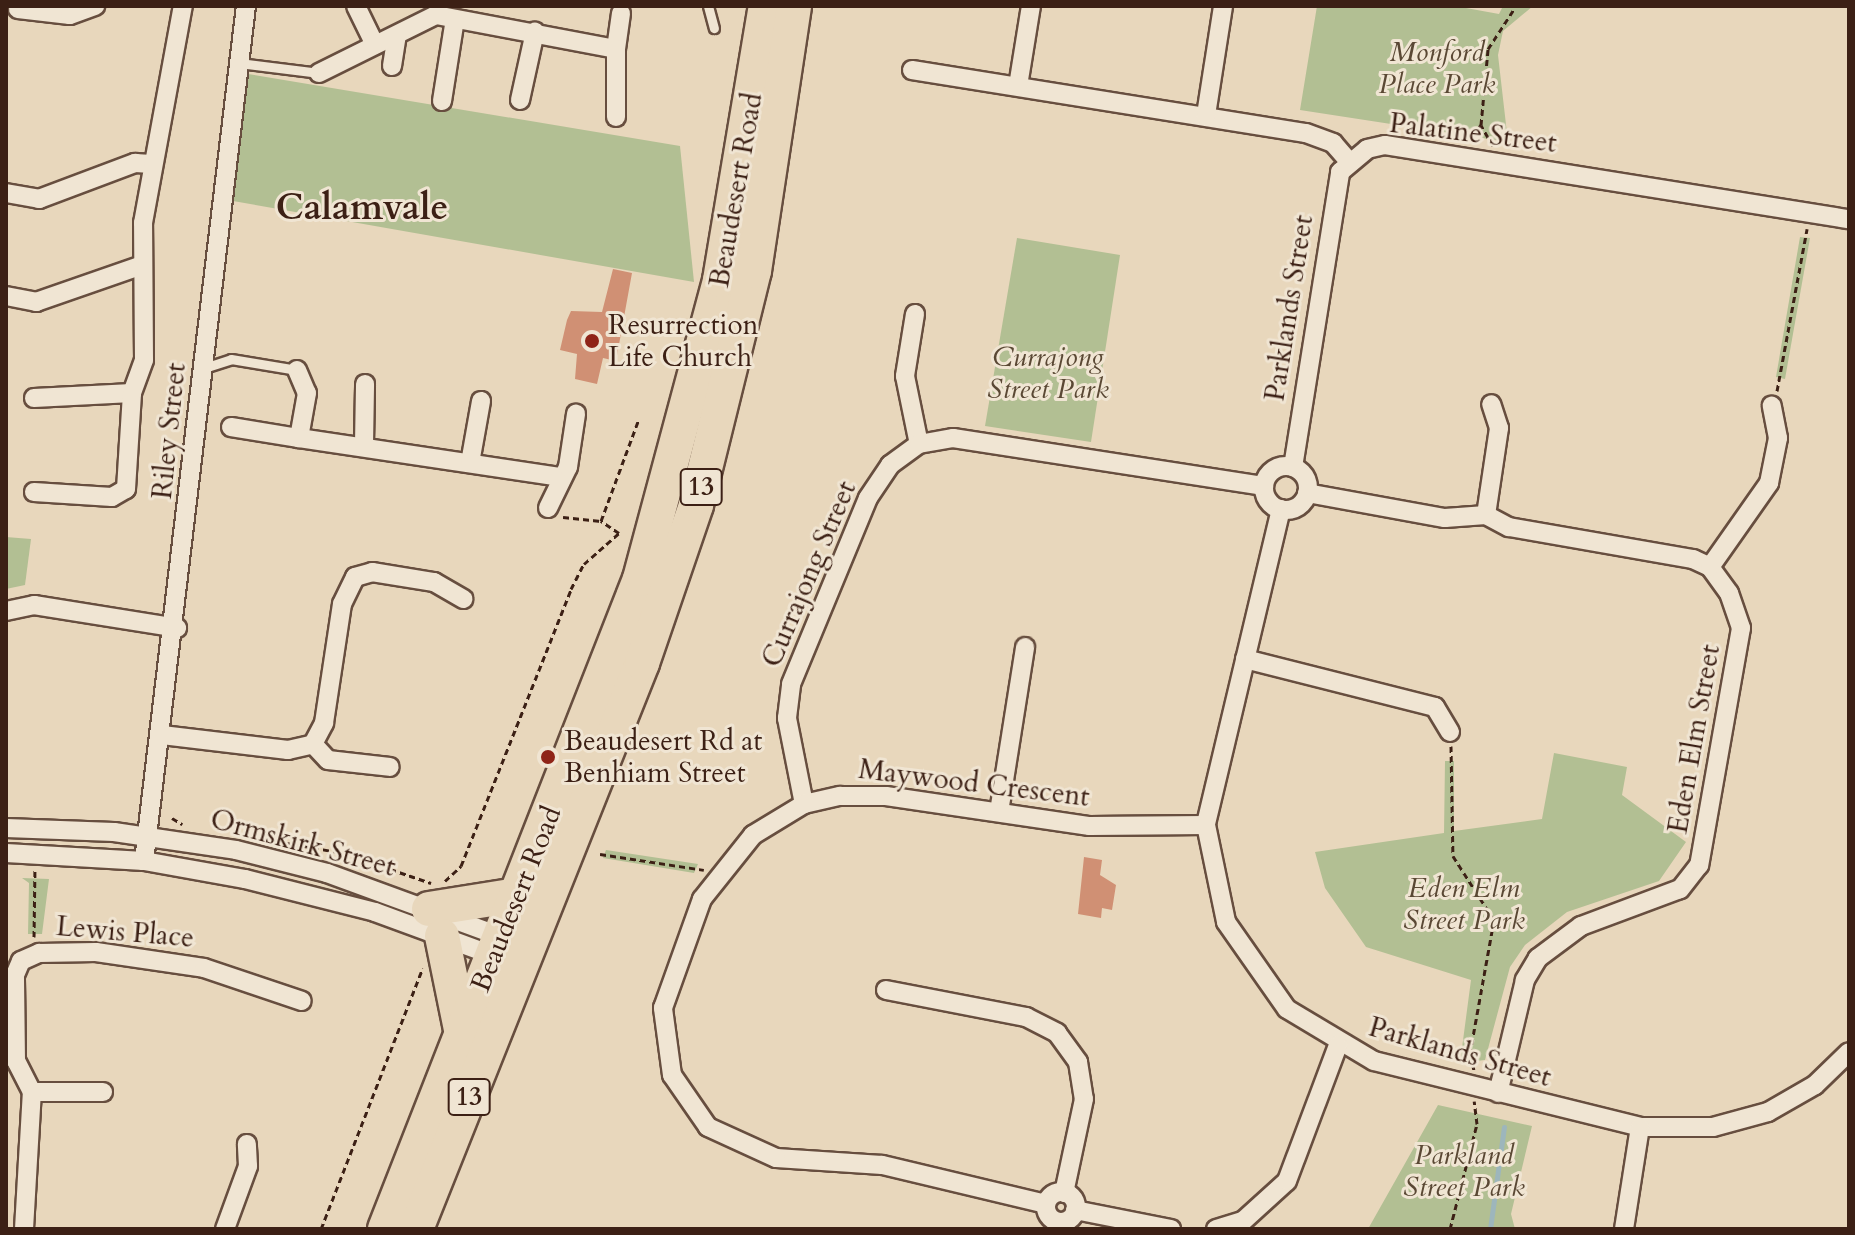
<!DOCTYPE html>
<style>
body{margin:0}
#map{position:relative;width:1855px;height:1235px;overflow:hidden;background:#e8d7bc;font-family:Cardo,serif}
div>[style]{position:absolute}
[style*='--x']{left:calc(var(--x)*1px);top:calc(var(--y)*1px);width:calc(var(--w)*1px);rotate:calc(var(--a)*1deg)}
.green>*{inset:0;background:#b2bf93}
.stream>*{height:5px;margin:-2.5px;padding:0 2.5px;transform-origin:2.5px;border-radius:2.5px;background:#9db6bc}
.building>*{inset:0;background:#d09074}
.path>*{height:3px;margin-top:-1.5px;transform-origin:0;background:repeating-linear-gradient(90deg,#3c2015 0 6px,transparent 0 10px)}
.roads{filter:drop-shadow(2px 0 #674e3f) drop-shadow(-2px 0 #674e3f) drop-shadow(0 2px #674e3f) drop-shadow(0 -2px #674e3f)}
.lane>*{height:9px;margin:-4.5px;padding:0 4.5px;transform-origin:4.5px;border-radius:4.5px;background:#f0e5d3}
.street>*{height:18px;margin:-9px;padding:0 9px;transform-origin:9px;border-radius:9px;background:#f0e5d3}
.street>.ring{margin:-9px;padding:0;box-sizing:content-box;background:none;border:18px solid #f0e5d3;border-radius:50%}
.highway>*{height:34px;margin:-17px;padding:0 17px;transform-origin:17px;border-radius:17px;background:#e8d7bc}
.dots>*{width:22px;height:22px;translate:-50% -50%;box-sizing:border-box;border:4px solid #f0e5d3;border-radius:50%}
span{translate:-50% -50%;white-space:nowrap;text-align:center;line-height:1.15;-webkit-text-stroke:6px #f0e5d3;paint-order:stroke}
.shield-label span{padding:2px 6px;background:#f0e5d3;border:2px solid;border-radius:6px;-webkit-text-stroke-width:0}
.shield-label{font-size:26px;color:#3c2015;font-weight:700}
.park-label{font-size:28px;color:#5a4834;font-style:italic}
.street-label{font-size:28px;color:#3c2015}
.poi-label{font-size:28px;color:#3c2015}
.left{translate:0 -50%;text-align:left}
.district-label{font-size:36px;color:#3c2015;font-weight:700}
.frame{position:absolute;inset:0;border:8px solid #3c2015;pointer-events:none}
</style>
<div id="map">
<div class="green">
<div style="clip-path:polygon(1317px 6px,1455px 6px,1499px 14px,1503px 6px,1533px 6px,1503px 31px,1498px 55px,1508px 142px,1300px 110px)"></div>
<div style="clip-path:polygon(248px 74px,680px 146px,694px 282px,233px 201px)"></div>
<div style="clip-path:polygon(1800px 237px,1810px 238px,1785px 379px,1776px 377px)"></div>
<div style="clip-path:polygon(1017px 238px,1120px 255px,1091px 442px,985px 426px)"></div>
<div style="clip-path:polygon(6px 537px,31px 539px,25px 585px,6px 589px)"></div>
<div style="clip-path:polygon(1554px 753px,1627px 767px,1622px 795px,1686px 842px,1659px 881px,1567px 912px,1525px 945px,1510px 967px,1485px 1060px,1460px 1063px,1471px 980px,1366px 947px,1325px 888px,1315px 852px,1444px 833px,1445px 761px,1454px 761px,1454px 831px,1542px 819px)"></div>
<div style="clip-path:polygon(606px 850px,698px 864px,694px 873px,603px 858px)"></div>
<div style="clip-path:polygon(22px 878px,49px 879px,42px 934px,28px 934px,29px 883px)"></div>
<div style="clip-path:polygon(1438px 1105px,1532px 1126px,1511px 1214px,1515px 1229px,1368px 1229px)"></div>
</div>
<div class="stream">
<div style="--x:1490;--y:1229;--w:103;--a:-82.2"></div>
</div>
<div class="building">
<div style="clip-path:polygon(613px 269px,632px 273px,616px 361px,603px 358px,597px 384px,575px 379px,577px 354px,560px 350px,567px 320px,571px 311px,602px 312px)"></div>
<div style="clip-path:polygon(1084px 857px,1102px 860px,1100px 875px,1116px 885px,1112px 910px,1102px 908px,1101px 918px,1078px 914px)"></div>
</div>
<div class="path">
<div style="--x:1466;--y:142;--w:23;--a:-49"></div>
<div style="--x:1493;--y:146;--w:24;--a:-120"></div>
<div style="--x:1481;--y:125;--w:76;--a:-84.7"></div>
<div style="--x:1488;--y:49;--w:51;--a:-56.9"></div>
<div style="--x:1777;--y:391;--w:165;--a:-79.5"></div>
<div style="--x:563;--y:517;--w:38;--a:6"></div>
<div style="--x:1451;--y:746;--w:110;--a:89"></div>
<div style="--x:1453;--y:856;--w:76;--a:57.4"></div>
<div style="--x:1494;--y:920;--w:136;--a:100.2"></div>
<div style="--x:1470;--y:1054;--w:16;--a:76"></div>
<div style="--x:172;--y:818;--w:12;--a:31"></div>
<div style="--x:264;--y:839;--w:80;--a:10"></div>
<div style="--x:343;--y:853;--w:93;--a:18.8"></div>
<div style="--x:600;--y:854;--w:105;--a:8.7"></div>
<div style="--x:445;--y:881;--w:22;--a:-43"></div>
<div style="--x:461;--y:866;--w:298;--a:-68.3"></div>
<div style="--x:571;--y:589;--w:28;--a:-63"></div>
<div style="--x:584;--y:564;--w:47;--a:-41.5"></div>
<div style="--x:619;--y:533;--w:22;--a:-146"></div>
<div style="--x:601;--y:521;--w:109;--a:-69.6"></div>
<div style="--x:34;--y:937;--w:68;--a:-89.2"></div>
<div style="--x:321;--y:1229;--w:280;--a:-68.7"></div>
<div style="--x:1450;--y:1229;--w:108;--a:-75.6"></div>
<div style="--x:1477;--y:1124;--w:23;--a:-97"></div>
</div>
<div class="roads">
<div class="lane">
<div style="--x:708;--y:6;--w:23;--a:75"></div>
<div style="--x:239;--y:63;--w:81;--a:7.1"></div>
<div style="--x:204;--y:368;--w:28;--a:-18"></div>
<div style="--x:231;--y:359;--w:67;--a:9.5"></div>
</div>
<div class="street">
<div style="--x:356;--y:6;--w:43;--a:64"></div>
<div style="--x:18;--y:9;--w:52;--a:6.6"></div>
<div style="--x:70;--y:15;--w:27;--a:-20"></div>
<div style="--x:616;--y:49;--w:36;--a:-82"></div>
<div style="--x:392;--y:66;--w:31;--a:-81"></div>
<div style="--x:912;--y:70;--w:399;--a:9.1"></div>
<div style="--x:1306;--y:133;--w:29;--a:20"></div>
<div style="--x:1333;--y:143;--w:23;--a:49"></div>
<div style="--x:319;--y:73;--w:131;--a:-26.4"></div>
<div style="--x:436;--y:15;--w:183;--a:10.7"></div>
<div style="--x:616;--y:49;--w:68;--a:90"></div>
<div style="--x:1018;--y:86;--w:81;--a:-80.8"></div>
<div style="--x:520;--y:100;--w:70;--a:-77.6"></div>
<div style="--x:442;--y:101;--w:83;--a:-81"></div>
<div style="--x:1206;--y:115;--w:110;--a:-81.1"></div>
<div style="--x:6;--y:193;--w:34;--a:10"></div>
<div style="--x:39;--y:199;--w:103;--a:-20.6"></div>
<div style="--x:135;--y:163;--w:17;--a:3"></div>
<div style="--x:6;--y:296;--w:31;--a:11"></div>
<div style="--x:36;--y:302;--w:112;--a:-19.2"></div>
<div style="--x:915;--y:314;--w:63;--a:99.2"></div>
<div style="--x:905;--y:376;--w:69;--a:78.4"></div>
<div style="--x:297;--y:370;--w:25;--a:67"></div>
<div style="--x:307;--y:393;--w:46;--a:100.1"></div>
<div style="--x:299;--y:438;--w:265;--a:8.5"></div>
<div style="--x:34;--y:398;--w:98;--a:-2.9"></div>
<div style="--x:231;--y:427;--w:69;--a:9.2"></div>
<div style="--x:364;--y:444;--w:60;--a:-89"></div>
<div style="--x:470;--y:463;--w:63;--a:-79.9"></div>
<div class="ring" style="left:1264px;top:466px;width:26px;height:26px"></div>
<div style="--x:1293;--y:467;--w:299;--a:-80.9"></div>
<div style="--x:1340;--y:172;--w:35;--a:-40"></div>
<div style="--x:1367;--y:149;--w:18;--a:-13"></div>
<div style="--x:1385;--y:145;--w:470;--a:9.1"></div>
<div style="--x:34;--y:492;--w:78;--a:3.7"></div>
<div style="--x:112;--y:497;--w:16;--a:-30"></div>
<div style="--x:126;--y:489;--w:96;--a:-86.4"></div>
<div style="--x:132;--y:393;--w:35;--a:-70"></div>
<div style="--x:144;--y:360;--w:137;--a:-90.4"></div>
<div style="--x:143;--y:223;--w:221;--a:-79.6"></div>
<div style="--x:1307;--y:493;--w:140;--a:10.3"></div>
<div style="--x:1445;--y:518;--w:41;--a:-4.2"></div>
<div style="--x:1486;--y:515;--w:26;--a:28"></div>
<div style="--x:1509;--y:527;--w:187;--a:9.9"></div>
<div style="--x:1693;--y:559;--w:19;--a:25"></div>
<div style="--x:1710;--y:567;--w:32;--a:54"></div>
<div style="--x:1729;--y:593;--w:37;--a:71"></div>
<div style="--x:1741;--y:628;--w:241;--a:100"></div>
<div style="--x:1699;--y:865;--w:31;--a:128"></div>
<div style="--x:1680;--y:889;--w:106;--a:159.5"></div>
<div style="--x:1581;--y:926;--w:54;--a:143.3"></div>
<div style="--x:1538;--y:958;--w:26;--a:121"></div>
<div style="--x:1525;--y:980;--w:116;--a:103.4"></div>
<div style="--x:548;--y:508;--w:46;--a:-64"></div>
<div style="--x:568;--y:467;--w:54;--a:-81.4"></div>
<div style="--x:1281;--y:509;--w:325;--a:103.4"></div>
<div style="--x:1206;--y:825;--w:99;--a:78.3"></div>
<div style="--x:1226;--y:922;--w:106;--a:55"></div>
<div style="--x:1287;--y:1009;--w:101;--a:30.9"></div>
<div style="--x:1374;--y:1061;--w:274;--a:13.9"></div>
<div style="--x:1640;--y:1127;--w:73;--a:0"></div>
<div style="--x:1713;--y:1127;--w:57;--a:-15.3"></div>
<div style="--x:1768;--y:1112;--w:54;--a:-29.9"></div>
<div style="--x:1815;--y:1085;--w:47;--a:-44.1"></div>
<div style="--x:1486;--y:515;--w:88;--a:-81.5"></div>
<div style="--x:1499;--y:428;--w:25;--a:-108"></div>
<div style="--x:1710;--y:567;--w:103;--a:-54.9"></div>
<div style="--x:1769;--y:483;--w:46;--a:-78.7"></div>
<div style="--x:1778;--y:438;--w:33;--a:-101"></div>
<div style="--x:6;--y:611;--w:29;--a:-12"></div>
<div style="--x:34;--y:605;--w:145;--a:9.1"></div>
<div style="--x:1245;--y:659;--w:196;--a:14.2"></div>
<div style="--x:1435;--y:707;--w:29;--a:59"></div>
<div style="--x:162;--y:735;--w:127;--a:6.8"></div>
<div style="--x:288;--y:750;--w:26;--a:-13"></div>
<div style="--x:313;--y:744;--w:24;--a:-62"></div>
<div style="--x:324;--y:723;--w:120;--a:-81.4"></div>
<div style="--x:342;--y:604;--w:30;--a:-64"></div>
<div style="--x:355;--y:577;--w:18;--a:-16"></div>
<div style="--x:372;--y:572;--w:63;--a:9.2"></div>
<div style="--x:434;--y:582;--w:34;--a:30"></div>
<div style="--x:313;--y:744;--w:22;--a:47"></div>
<div style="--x:328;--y:760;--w:62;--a:6.4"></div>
<div style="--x:804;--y:804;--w:88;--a:-101.2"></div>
<div style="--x:787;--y:718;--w:34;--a:-83"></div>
<div style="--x:791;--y:684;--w:201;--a:-67.5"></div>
<div style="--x:868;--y:498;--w:40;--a:-56"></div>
<div style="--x:890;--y:465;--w:36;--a:-36"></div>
<div style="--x:919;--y:444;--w:35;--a:-10"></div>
<div style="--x:953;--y:438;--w:315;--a:8.8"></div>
<div style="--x:999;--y:812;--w:167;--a:-81"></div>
<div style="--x:6;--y:828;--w:108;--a:2.1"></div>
<div style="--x:114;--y:832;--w:123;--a:8.4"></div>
<div style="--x:236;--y:850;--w:94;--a:14.2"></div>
<div style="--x:327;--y:873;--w:192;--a:20.1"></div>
<div style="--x:6;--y:853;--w:138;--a:3.3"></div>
<div style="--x:144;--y:861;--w:103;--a:10.1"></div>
<div style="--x:245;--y:879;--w:134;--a:14.2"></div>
<div style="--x:375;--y:912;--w:130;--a:20.2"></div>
<div style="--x:144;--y:861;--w:861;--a:-83.2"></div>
<div style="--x:886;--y:990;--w:143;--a:10.9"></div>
<div style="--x:1026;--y:1017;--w:35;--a:27"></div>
<div style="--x:1057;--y:1033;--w:36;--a:54"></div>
<div style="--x:1078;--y:1062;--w:37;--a:81"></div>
<div style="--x:1084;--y:1099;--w:96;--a:102"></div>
<div style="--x:32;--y:1092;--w:71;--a:0"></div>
<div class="ring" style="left:1046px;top:1192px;width:12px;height:12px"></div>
<div style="--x:1046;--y:1204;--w:169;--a:-166.6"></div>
<div style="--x:882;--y:1165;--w:106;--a:-176.2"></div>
<div style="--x:776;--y:1158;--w:75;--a:-155.5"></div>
<div style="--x:708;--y:1127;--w:63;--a:-124.7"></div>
<div style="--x:672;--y:1075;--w:68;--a:-97.7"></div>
<div style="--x:663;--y:1008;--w:116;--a:-70.3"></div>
<div style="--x:702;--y:899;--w:82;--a:-51.4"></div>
<div style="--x:753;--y:835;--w:60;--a:-31.3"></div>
<div style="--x:804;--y:804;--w:37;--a:-13"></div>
<div style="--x:840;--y:796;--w:46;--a:0"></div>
<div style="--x:886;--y:796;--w:206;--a:8.4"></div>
<div style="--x:1090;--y:826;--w:116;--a:-0.5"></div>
<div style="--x:1075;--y:1210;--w:98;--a:11.2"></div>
<div style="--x:24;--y:1229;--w:137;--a:-86.7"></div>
<div style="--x:32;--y:1092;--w:35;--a:-117"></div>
<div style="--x:16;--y:1061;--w:86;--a:-90.7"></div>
<div style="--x:15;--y:975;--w:15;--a:-67"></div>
<div style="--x:21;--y:961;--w:20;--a:-24"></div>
<div style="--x:39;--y:953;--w:57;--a:-1"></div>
<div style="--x:96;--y:952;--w:109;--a:8.4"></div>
<div style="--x:204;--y:968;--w:103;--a:18.6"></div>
<div style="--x:225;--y:1229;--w:67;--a:-69.9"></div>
<div style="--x:248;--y:1166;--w:22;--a:-93"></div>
<div style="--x:1216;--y:1229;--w:28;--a:-17"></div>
<div style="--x:1243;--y:1221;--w:59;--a:-42.3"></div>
<div style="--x:1287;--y:1181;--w:145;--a:-69.4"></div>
<div style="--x:1624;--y:1229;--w:103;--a:-81.1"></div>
</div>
<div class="highway">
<div style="--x:429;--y:909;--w:89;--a:-9"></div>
<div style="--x:442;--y:936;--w:100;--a:78.5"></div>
<div style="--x:385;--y:1229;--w:698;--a:-68.58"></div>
<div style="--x:640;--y:579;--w:310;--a:-75"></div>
<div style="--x:720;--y:280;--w:278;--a:-80.5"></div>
<div style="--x:416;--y:1229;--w:609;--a:-68.23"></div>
<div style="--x:642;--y:663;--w:167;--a:-71.1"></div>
<div style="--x:696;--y:505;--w:241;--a:-76.1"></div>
<div style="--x:754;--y:271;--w:268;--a:-81.4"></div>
</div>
</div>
<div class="dots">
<div style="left:592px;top:341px;background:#8f2418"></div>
<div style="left:548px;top:757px;background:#8f2418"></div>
</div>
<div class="shield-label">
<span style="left:701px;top:487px">13</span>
<span style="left:469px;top:1097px">13</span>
</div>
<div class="park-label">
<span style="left:1437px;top:68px">Monford<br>Place Park</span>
<span style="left:1048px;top:373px">Currajong<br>Street Park</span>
<span style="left:1464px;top:904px">Eden Elm<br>Street Park</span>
<span style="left:1464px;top:1171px">Parkland<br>Street Park</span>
</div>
<div class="street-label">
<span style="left:1473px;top:133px;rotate:7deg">Palatine Street</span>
<span style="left:736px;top:190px;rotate:-80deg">Beaudesert Road</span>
<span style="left:1289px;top:308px;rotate:-81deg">Parklands Street</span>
<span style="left:169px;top:431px;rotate:-84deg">Riley Street</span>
<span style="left:809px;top:574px;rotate:-67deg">Currajong Street</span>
<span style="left:1694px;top:739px;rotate:-80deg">Eden Elm Street</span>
<span style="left:974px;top:783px;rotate:7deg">Maywood Crescent</span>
<span style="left:303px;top:843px;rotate:15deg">Ormskirk Street</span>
<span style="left:516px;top:899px;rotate:-68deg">Beaudesert Road</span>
<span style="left:125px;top:932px;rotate:5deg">Lewis Place</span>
<span style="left:1460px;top:1052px;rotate:16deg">Parklands Street</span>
</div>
<div class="poi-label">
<span class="left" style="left:608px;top:341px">Resurrection<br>Life Church</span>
<span class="left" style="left:564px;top:757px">Beaudesert Rd at<br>Benhiam Street</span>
</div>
<div class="district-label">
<span style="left:362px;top:208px">Calamvale</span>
</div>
<div class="frame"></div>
</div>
